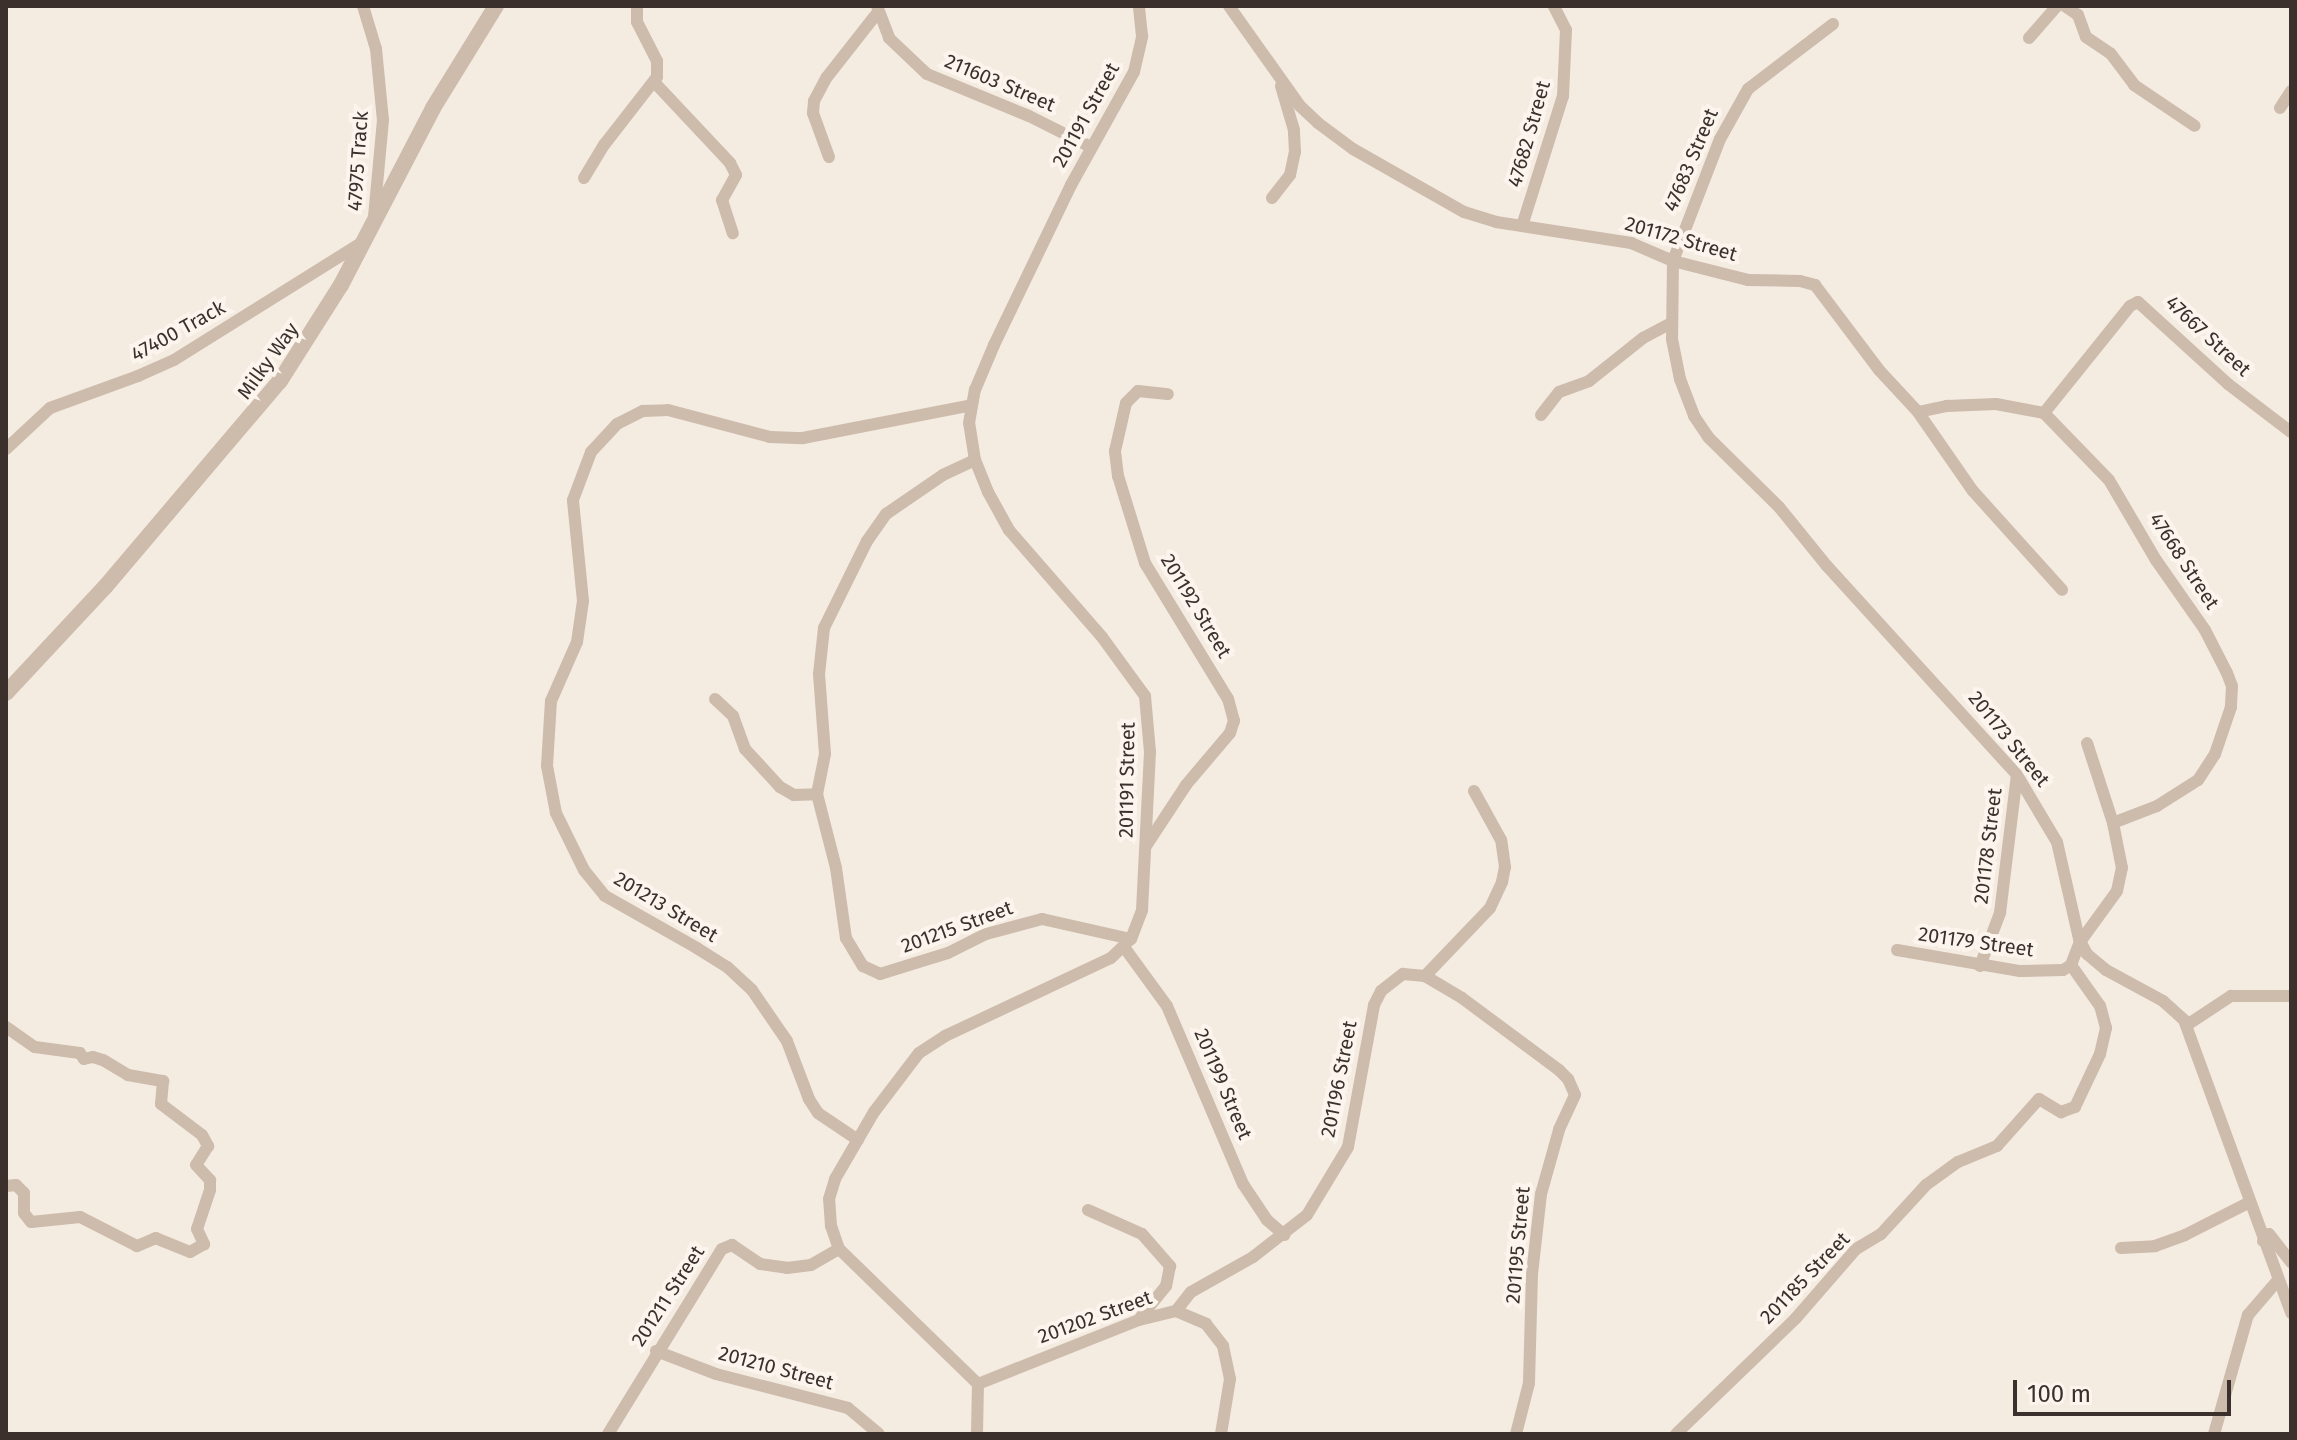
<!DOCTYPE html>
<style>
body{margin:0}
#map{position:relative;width:2297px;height:1440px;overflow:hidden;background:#f4ebe1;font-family:"Fira Sans",sans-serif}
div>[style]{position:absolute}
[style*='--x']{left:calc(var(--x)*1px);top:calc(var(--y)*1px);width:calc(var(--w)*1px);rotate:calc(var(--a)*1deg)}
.minor>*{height:12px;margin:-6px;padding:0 6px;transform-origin:6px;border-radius:6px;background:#cdbbac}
.tertiary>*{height:16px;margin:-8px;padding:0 8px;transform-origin:8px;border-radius:8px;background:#cdbbac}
span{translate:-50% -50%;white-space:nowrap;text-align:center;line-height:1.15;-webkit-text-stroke:8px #fbf5ee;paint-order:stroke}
.street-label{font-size:20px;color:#3b302b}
.frame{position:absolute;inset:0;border:8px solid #3b302b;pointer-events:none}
.scale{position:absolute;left:2013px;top:1380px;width:218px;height:36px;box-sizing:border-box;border:4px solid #3b302b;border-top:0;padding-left:10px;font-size:24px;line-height:28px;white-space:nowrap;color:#3b302b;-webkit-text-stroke:6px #fbf5ee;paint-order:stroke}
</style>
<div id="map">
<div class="minor">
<div style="--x:363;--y:6;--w:45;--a:73.2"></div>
<div style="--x:376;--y:49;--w:71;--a:84.4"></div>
<div style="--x:383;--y:120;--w:97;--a:95.3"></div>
<div style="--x:877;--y:6;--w:34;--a:69"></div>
<div style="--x:889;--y:38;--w:52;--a:43.5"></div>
<div style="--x:927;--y:74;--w:110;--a:22.4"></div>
<div style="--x:1029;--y:116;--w:69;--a:26.6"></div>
<div style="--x:1229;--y:6;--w:123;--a:54.6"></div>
<div style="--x:1300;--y:106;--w:25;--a:43"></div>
<div style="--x:1318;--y:123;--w:44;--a:36.6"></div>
<div style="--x:1353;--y:149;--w:128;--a:29.6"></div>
<div style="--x:1464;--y:212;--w:34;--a:17"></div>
<div style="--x:1496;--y:222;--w:137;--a:8.8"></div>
<div style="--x:1631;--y:243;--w:46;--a:23.2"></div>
<div style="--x:1673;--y:261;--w:77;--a:14.2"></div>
<div style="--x:1748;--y:280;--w:52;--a:1.1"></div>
<div style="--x:1800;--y:281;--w:16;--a:15"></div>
<div style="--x:1815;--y:285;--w:106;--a:53"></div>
<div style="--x:1879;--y:370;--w:57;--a:47.1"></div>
<div style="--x:1918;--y:412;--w:96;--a:55.2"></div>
<div style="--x:1973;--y:491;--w:133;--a:48"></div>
<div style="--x:2065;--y:6;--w:16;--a:35"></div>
<div style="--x:2078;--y:15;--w:23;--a:70"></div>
<div style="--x:2086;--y:37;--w:30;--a:34"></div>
<div style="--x:2111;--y:54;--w:39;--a:53"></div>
<div style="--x:2134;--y:85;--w:73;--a:33.9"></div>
<div style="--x:1833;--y:24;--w:107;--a:142.6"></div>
<div style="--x:1748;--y:89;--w:57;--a:119.2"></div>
<div style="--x:1720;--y:139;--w:131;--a:111.1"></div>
<div style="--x:1673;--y:261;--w:78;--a:90.7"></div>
<div style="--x:1672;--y:339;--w:41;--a:78.7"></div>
<div style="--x:1680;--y:379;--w:40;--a:69"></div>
<div style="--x:1694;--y:416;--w:25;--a:56"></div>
<div style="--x:1708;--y:437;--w:100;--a:44.6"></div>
<div style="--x:1779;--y:507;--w:76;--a:50.9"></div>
<div style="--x:1827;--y:566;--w:282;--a:47.7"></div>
<div style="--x:2017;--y:775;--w:78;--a:59.2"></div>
<div style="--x:2057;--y:842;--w:99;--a:77.2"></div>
<div style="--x:2079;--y:939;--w:17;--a:62"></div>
<div style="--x:2087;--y:954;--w:25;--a:40"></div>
<div style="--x:2106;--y:970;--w:65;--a:28.5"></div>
<div style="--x:2163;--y:1001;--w:28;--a:42"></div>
<div style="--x:2184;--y:1020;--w:312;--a:69.9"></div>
<div style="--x:2029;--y:38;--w:43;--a:-48.8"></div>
<div style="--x:655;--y:83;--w:110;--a:46.8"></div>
<div style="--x:730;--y:163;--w:13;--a:63"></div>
<div style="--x:736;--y:175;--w:29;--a:119"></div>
<div style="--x:722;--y:200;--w:35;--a:72"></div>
<div style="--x:2280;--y:108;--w:20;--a:-57"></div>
<div style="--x:829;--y:157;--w:47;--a:-110"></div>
<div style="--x:813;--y:113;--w:12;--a:-85"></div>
<div style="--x:814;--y:101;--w:27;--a:-62"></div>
<div style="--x:827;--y:77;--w:83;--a:-51.9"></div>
<div style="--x:584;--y:178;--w:39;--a:-59"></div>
<div style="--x:604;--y:145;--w:86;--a:-52.1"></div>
<div style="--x:657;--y:77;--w:16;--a:-90"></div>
<div style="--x:657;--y:61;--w:44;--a:-117.1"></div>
<div style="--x:637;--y:22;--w:16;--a:-90"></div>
<div style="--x:1272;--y:198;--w:29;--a:-52"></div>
<div style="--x:1290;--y:175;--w:24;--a:-78"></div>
<div style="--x:1295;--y:152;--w:22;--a:-93"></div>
<div style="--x:1294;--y:130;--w:46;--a:-106.5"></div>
<div style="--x:1522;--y:226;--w:136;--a:-72.5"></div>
<div style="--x:1563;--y:96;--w:66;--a:-87.4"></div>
<div style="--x:1566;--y:30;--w:27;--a:-117"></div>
<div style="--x:1918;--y:412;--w:30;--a:-12"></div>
<div style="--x:1947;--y:406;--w:49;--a:-2.3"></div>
<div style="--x:1996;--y:404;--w:49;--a:10.6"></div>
<div style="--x:2044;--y:413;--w:93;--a:45.9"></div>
<div style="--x:2109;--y:480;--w:93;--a:59.6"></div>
<div style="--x:2156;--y:560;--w:85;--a:55"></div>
<div style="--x:2205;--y:630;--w:48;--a:62.9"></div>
<div style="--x:2227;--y:673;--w:14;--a:69"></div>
<div style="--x:2232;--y:686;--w:21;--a:93"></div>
<div style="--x:2231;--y:707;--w:50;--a:108.8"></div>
<div style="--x:2215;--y:754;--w:31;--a:123"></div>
<div style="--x:2198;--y:780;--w:49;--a:147.6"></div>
<div style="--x:2157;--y:806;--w:47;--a:158.9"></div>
<div style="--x:2044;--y:413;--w:137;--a:-51.2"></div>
<div style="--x:2130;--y:306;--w:9;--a:-27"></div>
<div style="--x:2138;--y:302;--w:122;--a:42.3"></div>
<div style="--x:2228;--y:384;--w:79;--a:37.3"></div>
<div style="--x:1541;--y:415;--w:29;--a:-52"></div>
<div style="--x:1559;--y:392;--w:32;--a:-20"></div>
<div style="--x:1589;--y:381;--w:69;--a:-38.5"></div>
<div style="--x:1643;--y:338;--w:32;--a:-28"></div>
<div style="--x:6;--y:449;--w:60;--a:-43"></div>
<div style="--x:50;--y:408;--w:94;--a:-20"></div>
<div style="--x:138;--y:376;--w:39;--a:-24"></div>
<div style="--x:174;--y:360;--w:221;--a:-32"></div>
<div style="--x:975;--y:460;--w:35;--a:155"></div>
<div style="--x:943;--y:475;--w:69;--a:145.6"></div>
<div style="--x:886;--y:514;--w:33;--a:125"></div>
<div style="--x:867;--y:541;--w:97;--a:116.3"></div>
<div style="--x:824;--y:628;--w:46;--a:96.2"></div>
<div style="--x:819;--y:674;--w:80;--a:85.7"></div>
<div style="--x:825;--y:754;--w:41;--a:101.3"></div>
<div style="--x:817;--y:794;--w:76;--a:75.6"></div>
<div style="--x:836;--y:868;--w:71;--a:81.9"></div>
<div style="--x:846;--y:938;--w:33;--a:59"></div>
<div style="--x:863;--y:966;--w:19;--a:25"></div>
<div style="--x:880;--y:974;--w:71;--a:-17.2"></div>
<div style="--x:948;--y:953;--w:42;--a:-26.6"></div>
<div style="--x:986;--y:934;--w:58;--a:-15"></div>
<div style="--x:1042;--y:919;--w:91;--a:12.7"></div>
<div style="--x:715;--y:699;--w:25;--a:43"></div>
<div style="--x:733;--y:716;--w:35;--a:70"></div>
<div style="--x:745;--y:749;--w:52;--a:47.4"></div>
<div style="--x:780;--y:787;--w:16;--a:30"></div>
<div style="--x:794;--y:795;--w:23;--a:-2"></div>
<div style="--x:1146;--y:846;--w:73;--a:-56.7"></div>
<div style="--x:1186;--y:785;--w:68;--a:-49.8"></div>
<div style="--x:1230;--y:733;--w:13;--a:-72"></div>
<div style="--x:1234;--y:721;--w:23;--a:-105"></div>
<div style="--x:1228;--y:699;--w:159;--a:-121.4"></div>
<div style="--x:1145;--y:563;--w:91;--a:-107.2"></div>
<div style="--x:1118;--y:476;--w:25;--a:-97"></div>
<div style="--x:1115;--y:451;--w:49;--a:-77.1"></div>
<div style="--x:1126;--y:403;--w:17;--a:-45"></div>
<div style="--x:1138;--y:391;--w:30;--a:6"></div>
<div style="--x:1124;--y:947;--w:73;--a:53.9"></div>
<div style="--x:1167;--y:1006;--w:194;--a:66.9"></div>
<div style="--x:1243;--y:1184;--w:43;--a:56.3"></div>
<div style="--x:1267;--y:1220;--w:23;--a:41"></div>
<div style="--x:1897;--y:950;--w:125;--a:9.7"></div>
<div style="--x:2020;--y:971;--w:43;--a:-1.3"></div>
<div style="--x:2063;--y:970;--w:9;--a:-32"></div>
<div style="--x:2071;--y:965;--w:25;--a:-69"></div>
<div style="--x:2080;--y:942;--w:63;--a:-54"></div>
<div style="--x:2117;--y:891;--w:24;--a:-78"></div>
<div style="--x:2122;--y:868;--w:46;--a:-101.3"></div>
<div style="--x:2113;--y:823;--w:84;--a:-108"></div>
<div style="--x:1980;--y:966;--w:57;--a:-69.3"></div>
<div style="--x:2000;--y:913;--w:139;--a:-83"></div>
<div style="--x:1425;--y:976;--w:94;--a:-46.3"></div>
<div style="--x:1490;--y:908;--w:29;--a:-65"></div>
<div style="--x:1502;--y:882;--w:15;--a:-79"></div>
<div style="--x:1505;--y:867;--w:27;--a:-98"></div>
<div style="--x:1501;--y:840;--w:56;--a:-118.9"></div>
<div style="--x:2187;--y:1025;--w:53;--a:-33.4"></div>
<div style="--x:2231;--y:996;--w:60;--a:0"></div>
<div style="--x:6;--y:1027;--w:35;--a:35"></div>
<div style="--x:35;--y:1047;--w:45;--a:7.6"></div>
<div style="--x:80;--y:1053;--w:7;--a:56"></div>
<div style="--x:84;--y:1059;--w:9;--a:-13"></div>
<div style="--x:93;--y:1057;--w:10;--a:17"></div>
<div style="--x:103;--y:1060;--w:29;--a:31"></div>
<div style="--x:128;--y:1075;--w:36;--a:10"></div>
<div style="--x:163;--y:1081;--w:23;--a:95"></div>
<div style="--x:161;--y:1104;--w:51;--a:37.1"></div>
<div style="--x:202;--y:1135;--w:13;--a:61"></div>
<div style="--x:208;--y:1146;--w:22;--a:122"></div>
<div style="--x:196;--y:1165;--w:21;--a:47"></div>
<div style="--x:210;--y:1180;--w:10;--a:90"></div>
<div style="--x:210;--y:1190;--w:41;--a:108.4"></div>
<div style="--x:197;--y:1229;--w:17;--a:65"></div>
<div style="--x:204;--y:1244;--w:16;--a:150"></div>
<div style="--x:190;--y:1252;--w:37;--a:-158"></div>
<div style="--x:156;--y:1238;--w:21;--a:157"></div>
<div style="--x:137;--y:1246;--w:64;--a:-153"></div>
<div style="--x:80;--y:1217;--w:49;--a:174.2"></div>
<div style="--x:31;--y:1222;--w:11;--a:-128"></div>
<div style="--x:24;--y:1213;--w:20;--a:-90"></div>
<div style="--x:24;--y:1193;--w:11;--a:-135"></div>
<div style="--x:16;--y:1185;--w:10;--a:174"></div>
<div style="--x:858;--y:1140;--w:48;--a:-146"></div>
<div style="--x:818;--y:1113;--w:17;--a:-123"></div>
<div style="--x:809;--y:1099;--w:62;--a:-110.8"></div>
<div style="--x:787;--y:1041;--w:62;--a:-124.5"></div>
<div style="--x:752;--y:990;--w:34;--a:-137"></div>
<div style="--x:727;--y:967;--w:36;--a:-148"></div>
<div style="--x:697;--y:948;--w:106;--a:-150.5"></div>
<div style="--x:605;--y:896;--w:33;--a:-129"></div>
<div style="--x:584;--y:870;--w:64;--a:-116.2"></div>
<div style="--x:556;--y:813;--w:48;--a:-100.8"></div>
<div style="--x:547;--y:766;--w:65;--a:-86.5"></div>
<div style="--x:551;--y:701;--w:64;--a:-66.2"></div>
<div style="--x:577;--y:642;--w:41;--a:-81.7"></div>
<div style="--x:583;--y:601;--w:101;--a:-95.7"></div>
<div style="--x:573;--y:500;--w:51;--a:-69.4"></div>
<div style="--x:591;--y:452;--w:38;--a:-47"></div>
<div style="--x:617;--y:424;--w:29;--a:-27"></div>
<div style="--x:643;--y:411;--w:25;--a:-2"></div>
<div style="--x:668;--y:410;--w:106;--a:14.8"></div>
<div style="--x:770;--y:437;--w:33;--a:2"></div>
<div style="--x:803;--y:438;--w:172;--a:-11"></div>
<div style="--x:1088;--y:1210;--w:59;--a:24"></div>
<div style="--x:1142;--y:1234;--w:43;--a:48.8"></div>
<div style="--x:1170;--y:1266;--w:20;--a:101"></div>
<div style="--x:1166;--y:1286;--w:40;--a:129"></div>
<div style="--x:2263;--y:1241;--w:9;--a:-49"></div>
<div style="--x:2269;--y:1234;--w:36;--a:52"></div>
<div style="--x:2121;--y:1248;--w:34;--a:-3"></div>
<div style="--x:2155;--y:1246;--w:32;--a:-20"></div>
<div style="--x:2185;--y:1235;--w:71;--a:-26.9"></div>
<div style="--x:1176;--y:1311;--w:24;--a:-52"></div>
<div style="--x:1191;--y:1292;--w:71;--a:-29.4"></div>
<div style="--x:1253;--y:1257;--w:68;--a:-37.9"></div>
<div style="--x:1307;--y:1215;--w:79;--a:-58.9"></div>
<div style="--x:1348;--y:1147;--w:144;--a:-79.6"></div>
<div style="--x:1374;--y:1005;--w:16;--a:-63"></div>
<div style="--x:1381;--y:991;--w:28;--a:-38"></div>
<div style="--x:1403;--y:974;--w:22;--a:5"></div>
<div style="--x:1425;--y:976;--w:43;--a:30.7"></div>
<div style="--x:1462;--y:998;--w:121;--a:36.6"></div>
<div style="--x:1559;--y:1070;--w:13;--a:45"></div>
<div style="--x:1568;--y:1079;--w:17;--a:66"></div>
<div style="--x:1575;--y:1095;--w:38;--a:115"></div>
<div style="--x:1559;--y:1130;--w:66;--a:105.7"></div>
<div style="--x:1541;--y:1194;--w:81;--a:96.4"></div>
<div style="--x:1532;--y:1274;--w:109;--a:91.6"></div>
<div style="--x:1529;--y:1383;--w:53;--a:104.3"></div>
<div style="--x:656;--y:1351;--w:64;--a:21"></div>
<div style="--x:716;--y:1374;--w:136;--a:14.4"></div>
<div style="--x:848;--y:1408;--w:40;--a:40"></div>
<div style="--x:978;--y:1384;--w:173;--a:-21.7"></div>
<div style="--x:1139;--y:1320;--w:38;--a:-14"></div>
<div style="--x:1176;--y:1311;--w:33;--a:23"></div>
<div style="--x:1206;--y:1324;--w:28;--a:52"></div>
<div style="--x:1223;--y:1346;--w:34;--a:78"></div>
<div style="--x:1230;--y:1379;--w:56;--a:99.3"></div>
<div style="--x:608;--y:1434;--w:217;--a:-58.4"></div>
<div style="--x:722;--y:1249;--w:11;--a:-22"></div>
<div style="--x:732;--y:1245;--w:34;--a:34"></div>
<div style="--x:760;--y:1264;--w:27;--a:8"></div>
<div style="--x:787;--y:1268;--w:24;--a:-7"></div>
<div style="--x:811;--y:1265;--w:32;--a:-30"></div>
<div style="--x:977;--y:1434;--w:50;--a:-88.9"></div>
<div style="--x:978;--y:1384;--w:194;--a:-135.8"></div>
<div style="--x:839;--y:1249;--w:24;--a:-109"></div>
<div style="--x:831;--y:1226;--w:27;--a:-94"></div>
<div style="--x:829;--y:1199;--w:21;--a:-73"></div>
<div style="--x:835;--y:1179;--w:78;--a:-59.8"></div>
<div style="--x:874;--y:1112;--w:74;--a:-52.7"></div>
<div style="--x:919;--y:1053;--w:31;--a:-33"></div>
<div style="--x:945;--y:1036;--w:183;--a:-25.2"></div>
<div style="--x:1111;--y:958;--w:28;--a:-44"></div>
<div style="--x:1131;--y:939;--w:31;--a:-69"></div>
<div style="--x:1142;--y:910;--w:158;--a:-87.1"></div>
<div style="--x:1150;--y:752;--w:56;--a:-95.1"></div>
<div style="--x:1145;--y:696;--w:73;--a:-126.1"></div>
<div style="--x:1102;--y:637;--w:142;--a:-131"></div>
<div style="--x:1009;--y:530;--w:43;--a:-118.9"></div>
<div style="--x:988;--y:492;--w:35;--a:-112"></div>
<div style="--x:975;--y:460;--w:37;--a:-99"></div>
<div style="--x:969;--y:423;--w:34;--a:-80"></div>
<div style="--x:975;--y:390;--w:49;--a:-67.1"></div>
<div style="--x:994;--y:345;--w:178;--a:-64.3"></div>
<div style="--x:1071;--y:185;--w:129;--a:-60.9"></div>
<div style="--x:1134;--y:72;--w:37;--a:-77"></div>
<div style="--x:1142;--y:36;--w:30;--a:-96"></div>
<div style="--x:1676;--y:1434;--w:167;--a:-44"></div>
<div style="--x:1796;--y:1318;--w:91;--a:-49"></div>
<div style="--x:1856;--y:1249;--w:29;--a:-31"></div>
<div style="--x:1881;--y:1234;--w:67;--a:-47.4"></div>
<div style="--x:1926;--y:1185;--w:39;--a:-36"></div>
<div style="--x:1958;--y:1162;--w:42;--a:-22.3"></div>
<div style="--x:1997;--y:1146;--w:63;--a:-48.2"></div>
<div style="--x:2039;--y:1099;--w:26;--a:31"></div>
<div style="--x:2061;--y:1112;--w:15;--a:-20"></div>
<div style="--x:2075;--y:1107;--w:59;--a:-64.7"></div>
<div style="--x:2100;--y:1054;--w:27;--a:-77"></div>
<div style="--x:2106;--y:1028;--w:23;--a:-105"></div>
<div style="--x:2100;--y:1006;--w:50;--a:-125.3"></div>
<div style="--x:2214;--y:1434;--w:124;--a:-74.1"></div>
<div style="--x:2248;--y:1315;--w:46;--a:-49.4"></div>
</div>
<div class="tertiary">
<div style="--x:6;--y:693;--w:145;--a:-47"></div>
<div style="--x:105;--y:587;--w:270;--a:-49.7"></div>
<div style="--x:280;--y:381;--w:114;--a:-57.6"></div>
<div style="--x:341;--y:285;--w:199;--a:-62.5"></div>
<div style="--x:433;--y:108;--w:120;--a:-58.3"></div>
</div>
<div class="street-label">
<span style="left:1000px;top:83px;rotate:23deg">211603 Street</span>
<span style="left:1086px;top:115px;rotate:-61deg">201191 Street</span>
<span style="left:1529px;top:134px;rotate:-74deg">47682 Street</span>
<span style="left:1691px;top:160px;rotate:-67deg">47683 Street</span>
<span style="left:358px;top:161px;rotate:-86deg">47975 Track</span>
<span style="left:1681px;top:239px;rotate:16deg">201172 Street</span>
<span style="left:178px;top:331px;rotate:-29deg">47400 Track</span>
<span style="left:2208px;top:336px;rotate:43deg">47667 Street</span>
<span style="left:268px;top:361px;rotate:-54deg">Milky Way</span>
<span style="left:2184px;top:561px;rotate:57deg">47668 Street</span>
<span style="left:1196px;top:606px;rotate:59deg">201192 Street</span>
<span style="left:2009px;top:739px;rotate:51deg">201173 Street</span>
<span style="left:1127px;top:780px;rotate:-89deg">201191 Street</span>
<span style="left:1988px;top:846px;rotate:-83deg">201178 Street</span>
<span style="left:666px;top:907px;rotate:31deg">201213 Street</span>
<span style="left:957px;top:927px;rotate:-20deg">201215 Street</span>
<span style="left:1976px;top:942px;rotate:8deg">201179 Street</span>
<span style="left:1339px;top:1079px;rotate:-79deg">201196 Street</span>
<span style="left:1223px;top:1084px;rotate:67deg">201199 Street</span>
<span style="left:1518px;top:1245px;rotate:-85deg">201195 Street</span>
<span style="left:1805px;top:1278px;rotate:-46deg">201185 Street</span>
<span style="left:668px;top:1296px;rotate:-57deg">201211 Street</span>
<span style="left:1095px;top:1317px;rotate:-20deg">201202 Street</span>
<span style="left:776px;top:1368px;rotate:15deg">201210 Street</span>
</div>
<div class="frame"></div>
<div class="scale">100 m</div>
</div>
